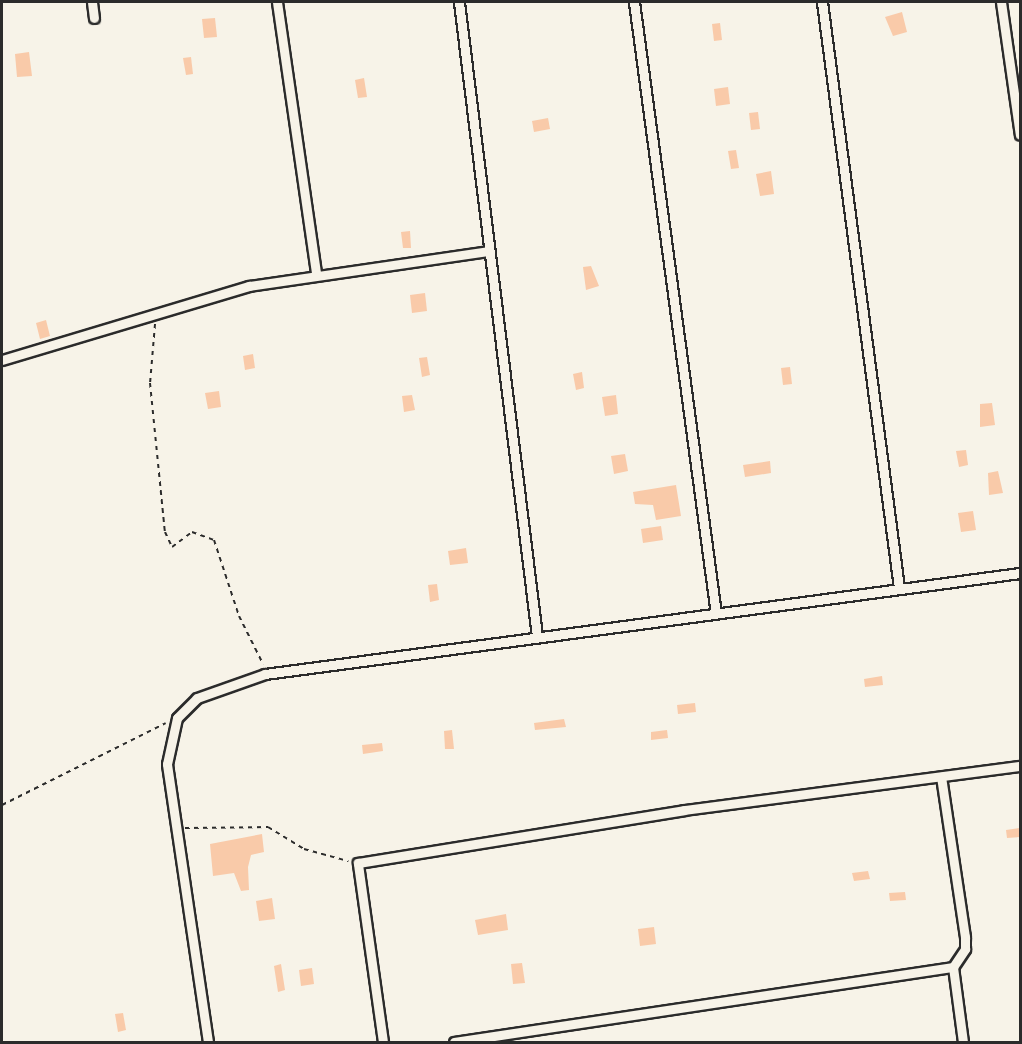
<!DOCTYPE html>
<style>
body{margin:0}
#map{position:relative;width:1022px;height:1044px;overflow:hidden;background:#f7f3e8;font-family:Caveat,sans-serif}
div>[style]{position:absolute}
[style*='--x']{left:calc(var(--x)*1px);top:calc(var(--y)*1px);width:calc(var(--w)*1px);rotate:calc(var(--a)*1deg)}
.building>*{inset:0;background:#f9caa9}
.path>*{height:2px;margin-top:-1px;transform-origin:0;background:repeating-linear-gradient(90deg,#2b2b2b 0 4.5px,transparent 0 9px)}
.roads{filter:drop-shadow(2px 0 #2b2b2b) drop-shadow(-2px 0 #2b2b2b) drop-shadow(0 2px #2b2b2b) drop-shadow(0 -2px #2b2b2b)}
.street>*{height:9px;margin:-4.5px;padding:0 4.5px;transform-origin:4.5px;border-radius:4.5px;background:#f7f3e8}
span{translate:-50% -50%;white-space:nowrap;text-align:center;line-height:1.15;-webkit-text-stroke:5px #f7f3e8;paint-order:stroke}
.frame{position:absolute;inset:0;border:3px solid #2b2b2b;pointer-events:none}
</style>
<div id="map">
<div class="building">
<div style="clip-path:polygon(902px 12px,907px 32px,893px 36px,885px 17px)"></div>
<div style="clip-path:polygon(215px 18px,217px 37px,204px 38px,202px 19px)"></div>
<div style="clip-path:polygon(720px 23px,722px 40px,714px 41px,712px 24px)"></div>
<div style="clip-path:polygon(29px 52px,32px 76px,17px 77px,15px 54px)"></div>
<div style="clip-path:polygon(191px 57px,193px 74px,186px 75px,183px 58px)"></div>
<div style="clip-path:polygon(364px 78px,367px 97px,358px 98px,355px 80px)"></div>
<div style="clip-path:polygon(728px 87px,730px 104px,716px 106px,714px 89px)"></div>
<div style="clip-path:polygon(758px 112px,760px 129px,751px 130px,749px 113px)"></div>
<div style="clip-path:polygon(548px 118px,550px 129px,534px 132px,532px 121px)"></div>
<div style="clip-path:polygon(736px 150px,739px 168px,731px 169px,728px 151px)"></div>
<div style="clip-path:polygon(771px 171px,774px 194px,760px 196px,756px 174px)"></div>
<div style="clip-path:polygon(410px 231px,411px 248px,403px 248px,401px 232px)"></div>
<div style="clip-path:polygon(591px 266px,599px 286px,586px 290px,583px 267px)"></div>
<div style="clip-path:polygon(425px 293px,427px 311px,412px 313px,410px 295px)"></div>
<div style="clip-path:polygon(46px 320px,50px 336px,40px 339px,36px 323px)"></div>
<div style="clip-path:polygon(253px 354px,255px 368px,245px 370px,243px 356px)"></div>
<div style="clip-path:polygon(427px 357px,430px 375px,422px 377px,419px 358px)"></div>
<div style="clip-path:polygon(790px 367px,792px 384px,783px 385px,781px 368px)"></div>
<div style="clip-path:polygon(582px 372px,584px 388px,576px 390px,573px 374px)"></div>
<div style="clip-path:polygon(219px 391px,221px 407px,208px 409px,205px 393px)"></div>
<div style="clip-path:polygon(412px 395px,415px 410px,404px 412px,402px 396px)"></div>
<div style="clip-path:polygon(616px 395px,618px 414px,605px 416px,602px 397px)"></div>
<div style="clip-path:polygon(992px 403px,995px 425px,980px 427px,980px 404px)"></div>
<div style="clip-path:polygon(966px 450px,968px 465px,959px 467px,956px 451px)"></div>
<div style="clip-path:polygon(625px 454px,628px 471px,614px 474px,611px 456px)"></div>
<div style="clip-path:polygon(770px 461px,771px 473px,745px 477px,743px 465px)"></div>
<div style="clip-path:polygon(998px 471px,1003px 493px,989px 495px,988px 473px)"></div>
<div style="clip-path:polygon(676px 485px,681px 516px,656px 520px,653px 505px,635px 504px,633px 492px)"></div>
<div style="clip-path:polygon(973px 511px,976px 530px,961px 532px,958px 513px)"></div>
<div style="clip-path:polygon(661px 526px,663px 540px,643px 543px,641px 529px)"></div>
<div style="clip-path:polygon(466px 548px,468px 563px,450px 565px,448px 551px)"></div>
<div style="clip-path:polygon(437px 584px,439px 600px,430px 602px,428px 585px)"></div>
<div style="clip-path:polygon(882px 676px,883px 685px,865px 687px,864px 679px)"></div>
<div style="clip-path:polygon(695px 703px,696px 712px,678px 714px,677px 705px)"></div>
<div style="clip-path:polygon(564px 719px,566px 727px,535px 730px,534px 723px)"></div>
<div style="clip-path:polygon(452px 730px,454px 749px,445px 749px,444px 731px)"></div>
<div style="clip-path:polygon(667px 730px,668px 738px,651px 740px,651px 732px)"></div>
<div style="clip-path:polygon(382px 743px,383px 751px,363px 754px,362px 745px)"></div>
<div style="clip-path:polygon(1020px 828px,1020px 837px,1007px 838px,1006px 830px)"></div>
<div style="clip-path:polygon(262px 834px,264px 852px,251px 855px,248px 867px,249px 890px,241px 891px,234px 873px,213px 876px,210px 844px)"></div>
<div style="clip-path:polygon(868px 871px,870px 879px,854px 881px,852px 873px)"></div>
<div style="clip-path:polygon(905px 892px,906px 900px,890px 901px,889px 893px)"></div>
<div style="clip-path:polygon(272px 898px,275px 919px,259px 921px,256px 901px)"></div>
<div style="clip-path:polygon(506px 914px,508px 930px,478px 935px,475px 920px)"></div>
<div style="clip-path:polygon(654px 927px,656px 944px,640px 946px,638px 929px)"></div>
<div style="clip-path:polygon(522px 963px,525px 983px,513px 984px,511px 964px)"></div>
<div style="clip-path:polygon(281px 964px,285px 990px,278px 992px,274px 966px)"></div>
<div style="clip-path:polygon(312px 968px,314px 984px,301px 986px,299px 970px)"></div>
<div style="clip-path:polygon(123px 1013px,126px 1030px,118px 1032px,115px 1014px)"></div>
</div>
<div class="path">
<div style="--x:155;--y:324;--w:59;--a:94.8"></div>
<div style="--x:150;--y:383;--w:150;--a:84.3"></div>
<div style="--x:165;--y:532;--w:17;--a:65"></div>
<div style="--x:172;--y:547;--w:25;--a:-37"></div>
<div style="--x:192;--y:532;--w:23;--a:20"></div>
<div style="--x:214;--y:540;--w:80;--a:71.8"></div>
<div style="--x:239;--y:616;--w:54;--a:63.4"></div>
<div style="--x:2;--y:805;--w:183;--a:-26.6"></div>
<div style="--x:185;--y:828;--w:83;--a:-0.7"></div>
<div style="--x:268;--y:827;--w:42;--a:31.4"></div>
<div style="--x:304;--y:849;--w:46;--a:15.3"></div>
</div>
<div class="roads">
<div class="street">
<div style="--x:92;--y:2;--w:16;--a:83"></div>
<div style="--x:277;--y:2;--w:275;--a:81.8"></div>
<div style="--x:459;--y:2;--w:639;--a:82.99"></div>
<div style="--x:634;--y:2;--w:617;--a:82.37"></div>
<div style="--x:822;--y:2;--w:591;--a:82.51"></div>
<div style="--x:1001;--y:2;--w:134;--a:81.9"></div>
<div style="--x:2;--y:360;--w:258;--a:-16.7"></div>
<div style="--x:249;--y:286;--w:242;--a:-8.3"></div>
<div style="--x:953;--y:967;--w:76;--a:82.4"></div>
<div style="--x:208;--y:1042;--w:281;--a:-98.4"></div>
<div style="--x:167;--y:764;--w:47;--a:-77.7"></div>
<div style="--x:177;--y:718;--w:28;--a:-45"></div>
<div style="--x:197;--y:698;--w:72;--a:-19.4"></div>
<div style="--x:265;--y:674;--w:762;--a:-7.62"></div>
<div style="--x:383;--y:1042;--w:181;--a:-98"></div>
<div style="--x:358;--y:863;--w:330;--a:-9.2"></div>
<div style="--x:684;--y:810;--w:339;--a:-7.5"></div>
<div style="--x:454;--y:1042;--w:505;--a:-8.55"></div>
<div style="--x:953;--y:967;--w:22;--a:-56"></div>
<div style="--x:965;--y:949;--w:12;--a:-90"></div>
<div style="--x:965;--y:937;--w:162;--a:-98.5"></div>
</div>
</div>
<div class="frame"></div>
</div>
